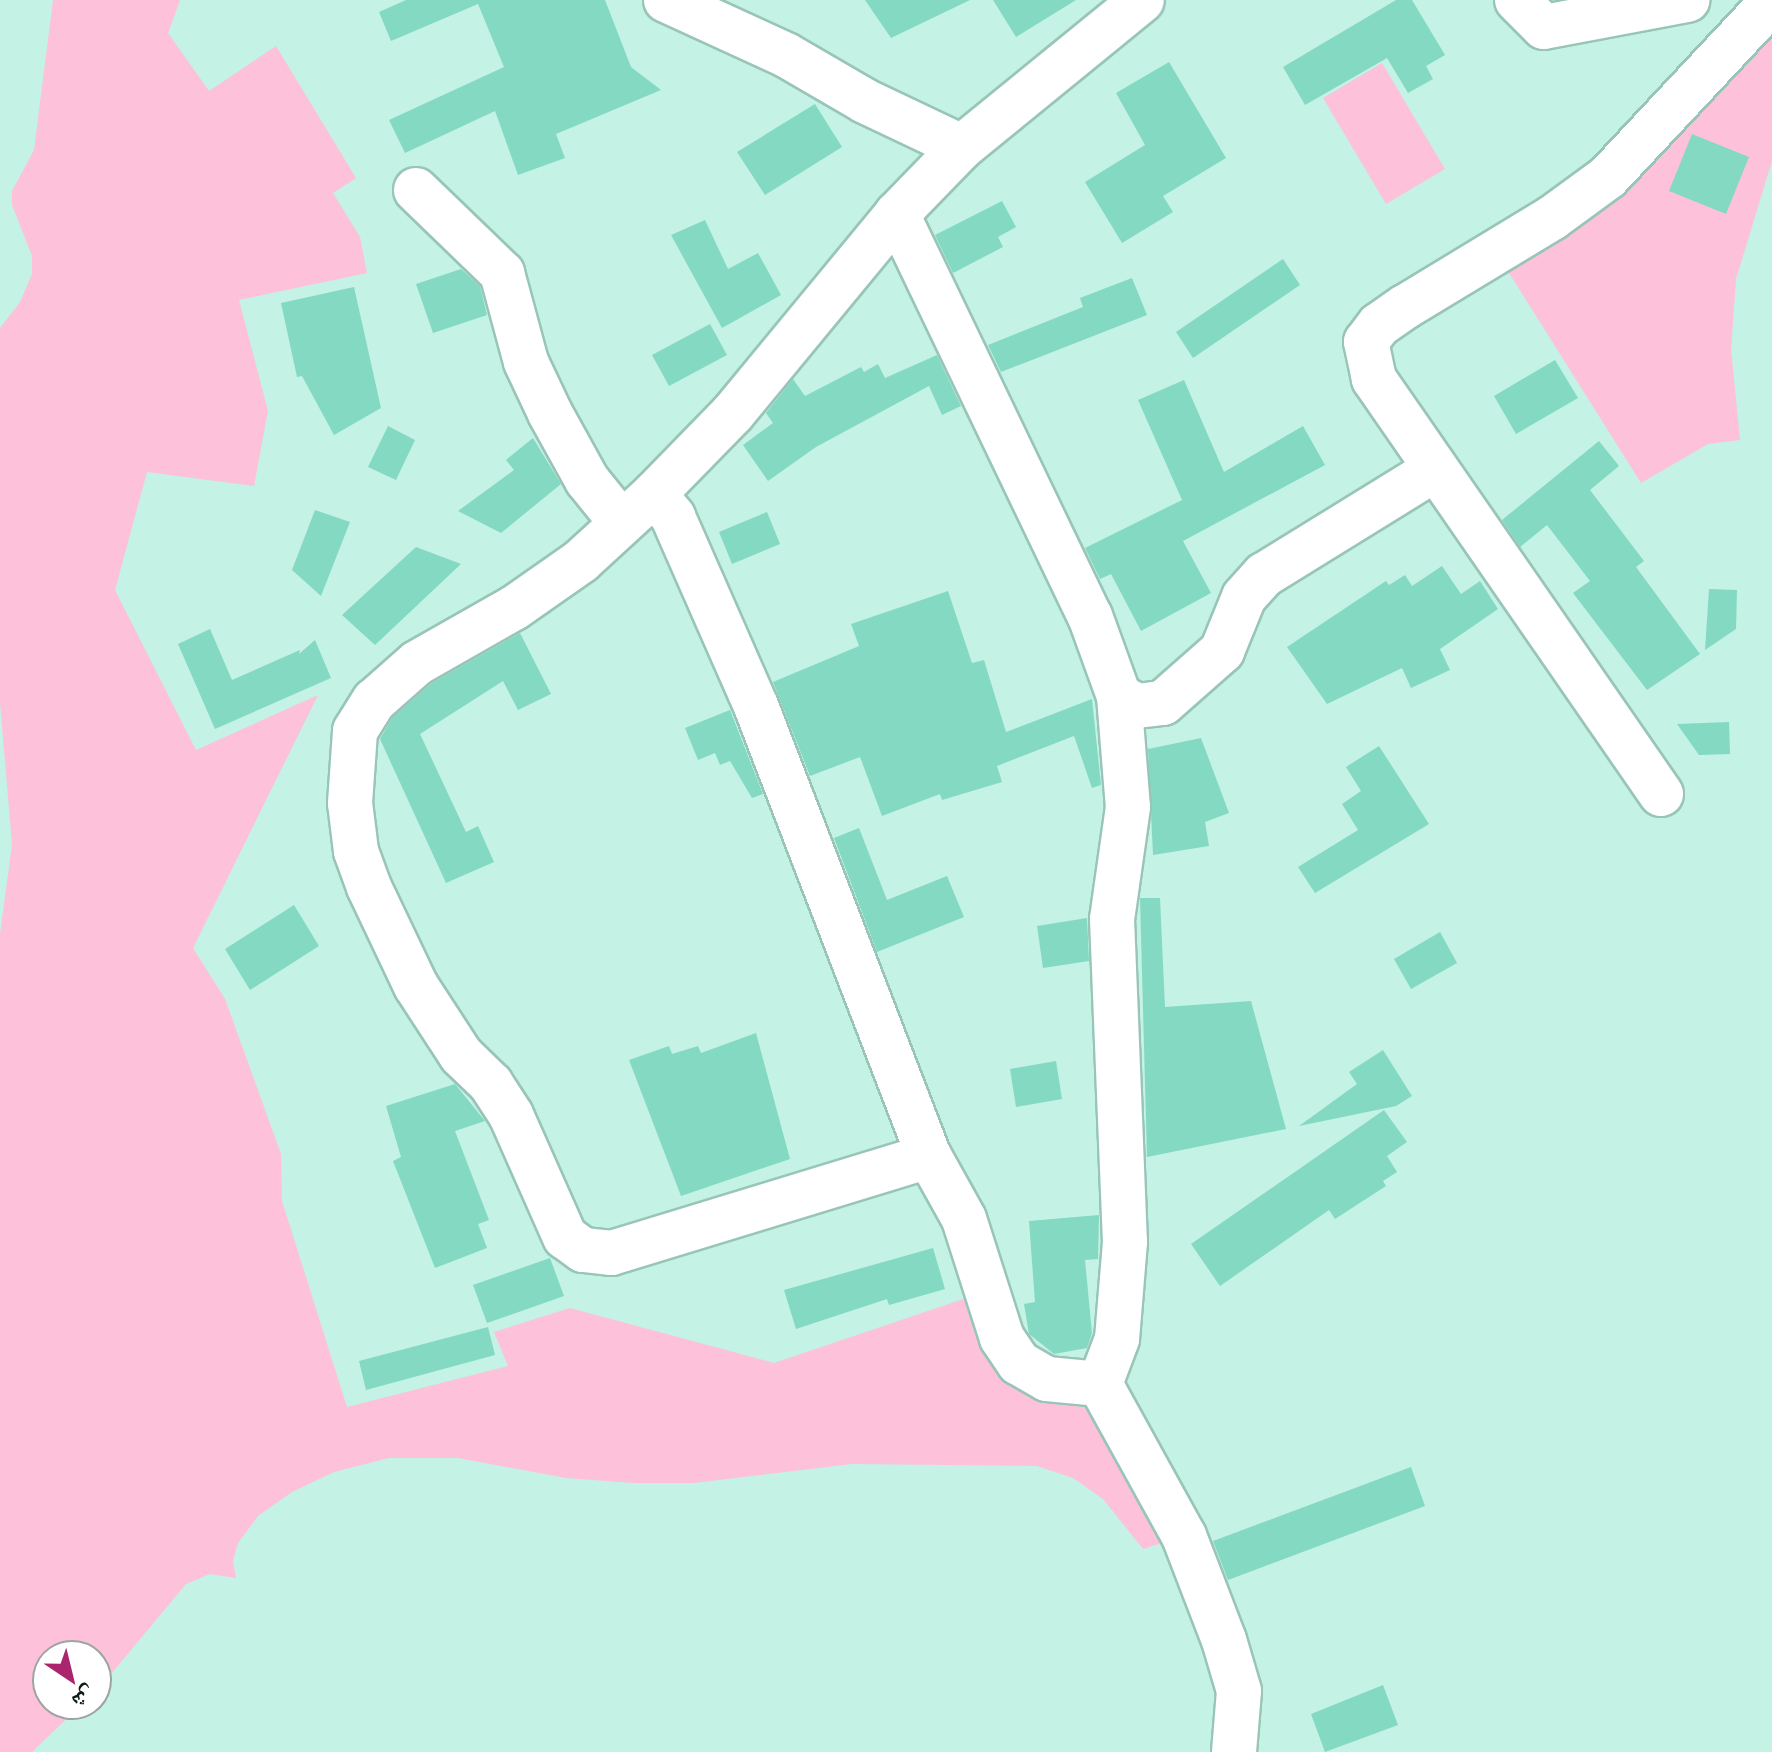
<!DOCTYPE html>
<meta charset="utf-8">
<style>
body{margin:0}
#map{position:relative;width:1772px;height:1752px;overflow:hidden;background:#c4f2e5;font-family:Quicksand,"Noto Naskh Arabic",sans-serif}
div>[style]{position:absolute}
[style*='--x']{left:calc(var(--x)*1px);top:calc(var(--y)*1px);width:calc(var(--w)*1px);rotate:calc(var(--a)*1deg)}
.green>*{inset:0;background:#fdc1d9}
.building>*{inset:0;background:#84d9c3}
.roads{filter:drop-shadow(2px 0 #99c5b9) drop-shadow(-2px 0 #99c5b9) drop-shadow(0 2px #99c5b9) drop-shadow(0 -2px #99c5b9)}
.minor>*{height:44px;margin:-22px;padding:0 22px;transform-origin:22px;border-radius:22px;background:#fff}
span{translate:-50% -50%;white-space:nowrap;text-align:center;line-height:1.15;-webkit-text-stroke:8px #fff;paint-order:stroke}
.north{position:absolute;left:32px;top:1640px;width:80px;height:80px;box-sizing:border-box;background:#fff;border:2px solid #9da4a3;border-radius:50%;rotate:145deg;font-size:22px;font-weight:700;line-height:32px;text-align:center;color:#0b1c18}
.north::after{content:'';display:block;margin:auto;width:28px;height:36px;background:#ab256e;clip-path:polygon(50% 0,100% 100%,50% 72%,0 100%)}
</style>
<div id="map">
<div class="green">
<div style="clip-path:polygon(53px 0,180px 0,168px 33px,209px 91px,276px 46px,356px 178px,333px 193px,360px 237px,367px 273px,239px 300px,268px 411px,254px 486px,147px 472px,115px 590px,196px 750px,318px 695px,193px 948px,225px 999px,281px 1154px,282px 1201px,347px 1407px,508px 1366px,494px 1332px,570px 1308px,774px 1363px,984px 1292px,1002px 1338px,1100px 1384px,1184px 1536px,1143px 1549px,1103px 1499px,1073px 1478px,1037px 1466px,852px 1464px,694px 1483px,633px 1483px,566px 1478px,458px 1458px,389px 1458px,334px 1472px,292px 1492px,258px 1516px,238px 1543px,233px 1561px,236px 1578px,210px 1574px,186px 1584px,96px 1692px,96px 1656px,48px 1656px,48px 1704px,82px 1704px,32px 1752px,0 1752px,0 934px,12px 844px,0 703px,0 328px,20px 302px,32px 274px,32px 256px,12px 205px,12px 191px,34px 150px)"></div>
<div style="clip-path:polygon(1772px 2px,1772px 161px,1736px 279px,1731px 349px,1740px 440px,1708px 444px,1641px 483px,1494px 249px)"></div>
<div style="clip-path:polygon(1382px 63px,1445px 169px,1386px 204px,1323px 98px)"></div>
</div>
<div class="building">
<div style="clip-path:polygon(406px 0,605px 0,631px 67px,661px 90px,556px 134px,565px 158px,518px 175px,495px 111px,405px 153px,389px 120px,504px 67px,478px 4px,391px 41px,379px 12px)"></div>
<div style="clip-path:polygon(865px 0,970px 0,891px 38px)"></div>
<div style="clip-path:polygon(993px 0,1076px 0,1016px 37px)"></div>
<div style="clip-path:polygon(1396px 0,1412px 0,1445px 55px,1426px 66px,1433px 79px,1408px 93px,1387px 58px,1305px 105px,1283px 67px)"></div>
<div style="clip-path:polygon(1169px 62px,1226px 158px,1163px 196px,1173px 212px,1122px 243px,1085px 182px,1145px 145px,1116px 93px)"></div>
<div style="clip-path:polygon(815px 104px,842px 147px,765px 195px,737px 152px)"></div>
<div style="clip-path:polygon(1692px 134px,1749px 157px,1726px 214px,1669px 191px)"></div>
<div style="clip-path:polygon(1002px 201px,1016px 227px,998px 237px,1003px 247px,953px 273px,935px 235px)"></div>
<div style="clip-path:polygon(705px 220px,728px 269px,758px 253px,781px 295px,722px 328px,671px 235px)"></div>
<div style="clip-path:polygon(1283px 259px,1300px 285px,1193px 358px,1176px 332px)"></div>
<div style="clip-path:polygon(461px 269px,480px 286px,487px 315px,433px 333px,416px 284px)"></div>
<div style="clip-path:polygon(1132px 278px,1147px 315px,1001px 372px,988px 345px,1083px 307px,1080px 298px)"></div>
<div style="clip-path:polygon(354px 287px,381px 408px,334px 435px,302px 376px,297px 377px,281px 303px)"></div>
<div style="clip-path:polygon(710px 324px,727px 355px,669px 386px,652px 355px)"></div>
<div style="clip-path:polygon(937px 355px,961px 406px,942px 415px,929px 386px,816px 447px,768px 481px,743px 445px,773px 423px,766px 413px,793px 379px,805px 396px,861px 367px,864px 372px,878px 364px,885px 378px)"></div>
<div style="clip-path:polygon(1555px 360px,1578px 398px,1516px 434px,1494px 396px)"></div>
<div style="clip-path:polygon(1184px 380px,1224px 472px,1303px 426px,1325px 465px,1183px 541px,1211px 593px,1141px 631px,1111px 574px,1100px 579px,1085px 548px,1182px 500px,1138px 400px)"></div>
<div style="clip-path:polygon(388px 426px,415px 440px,396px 480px,368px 467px)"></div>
<div style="clip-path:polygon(533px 438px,561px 484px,501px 533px,458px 511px,514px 470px,506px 460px)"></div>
<div style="clip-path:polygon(1599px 441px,1619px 466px,1590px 490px,1644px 561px,1636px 567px,1700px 654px,1647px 690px,1573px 593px,1590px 581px,1547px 525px,1520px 547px,1502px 520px)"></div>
<div style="clip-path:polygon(315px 510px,350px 522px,321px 596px,292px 570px)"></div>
<div style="clip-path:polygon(767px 512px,780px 544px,732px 564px,719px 532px)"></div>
<div style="clip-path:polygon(416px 547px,461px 564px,375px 645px,342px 615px)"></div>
<div style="clip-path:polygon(1442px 566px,1461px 594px,1480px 581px,1498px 609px,1440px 649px,1450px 670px,1411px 688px,1402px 668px,1327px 704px,1287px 647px,1386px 581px,1389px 585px,1405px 575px,1412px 586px)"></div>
<div style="clip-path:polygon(1709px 589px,1737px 590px,1736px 629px,1705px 650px)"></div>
<div style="clip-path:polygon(948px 591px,972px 663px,984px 660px,1006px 732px,1092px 699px,1101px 785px,1092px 788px,1074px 736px,997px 766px,1002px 782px,942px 800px,940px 794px,882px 816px,860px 757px,810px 776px,773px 682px,859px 646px,851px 624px)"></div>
<div style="clip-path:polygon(210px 629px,232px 680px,300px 650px,299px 654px,315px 640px,331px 678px,215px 729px,178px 644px)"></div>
<div style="clip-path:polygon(520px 633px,551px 694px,518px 710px,503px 681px,420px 734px,466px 832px,478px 826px,494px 862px,446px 883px,380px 739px,393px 717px,432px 683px)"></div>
<div style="clip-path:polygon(730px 710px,763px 794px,752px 798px,730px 761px,720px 765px,715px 753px,698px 760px,685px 728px)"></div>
<div style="clip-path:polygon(1729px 722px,1730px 754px,1699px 755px,1677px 724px)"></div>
<div style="clip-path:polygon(1201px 738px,1229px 813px,1205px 822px,1209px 846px,1153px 855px,1148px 749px)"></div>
<div style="clip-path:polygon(1379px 746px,1429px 824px,1315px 893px,1298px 867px,1358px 830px,1342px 804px,1361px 791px,1346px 767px)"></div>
<div style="clip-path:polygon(859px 828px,887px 900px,947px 876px,964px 917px,877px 952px,834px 838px)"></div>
<div style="clip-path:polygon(1140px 898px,1160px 898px,1165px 1007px,1251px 1001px,1286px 1129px,1147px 1157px)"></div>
<div style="clip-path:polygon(294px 905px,319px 946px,250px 990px,225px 949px)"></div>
<div style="clip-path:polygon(1087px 918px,1089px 961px,1043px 968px,1037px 926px)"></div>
<div style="clip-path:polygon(1440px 932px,1457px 963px,1411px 989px,1394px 959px)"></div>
<div style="clip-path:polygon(756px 1033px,790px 1159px,681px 1196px,629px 1060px,669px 1046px,672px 1054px,698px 1046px,701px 1053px)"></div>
<div style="clip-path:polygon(1383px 1050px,1412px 1096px,1396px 1106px,1299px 1126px,1357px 1084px,1349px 1072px)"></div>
<div style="clip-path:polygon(1056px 1061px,1062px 1099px,1016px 1107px,1010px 1069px)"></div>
<div style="clip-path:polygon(455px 1084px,485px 1121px,455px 1131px,489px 1220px,478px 1224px,487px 1248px,435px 1268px,393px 1161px,401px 1157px,386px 1106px)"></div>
<div style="clip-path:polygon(1384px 1110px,1407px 1142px,1387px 1156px,1397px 1172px,1383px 1181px,1386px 1186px,1335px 1219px,1329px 1210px,1220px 1286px,1191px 1244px)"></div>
<div style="clip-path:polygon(1099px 1215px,1098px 1259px,1085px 1260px,1092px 1333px,1087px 1348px,1054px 1354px,1029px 1334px,1024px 1304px,1035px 1302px,1029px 1221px)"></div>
<div style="clip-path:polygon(933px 1248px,945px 1289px,889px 1305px,887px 1299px,796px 1329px,784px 1290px)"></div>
<div style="clip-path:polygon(550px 1258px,564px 1296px,487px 1323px,473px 1285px)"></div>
<div style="clip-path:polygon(488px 1327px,495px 1355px,366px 1390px,359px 1361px)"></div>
<div style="clip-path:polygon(1411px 1467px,1425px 1506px,1228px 1580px,1213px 1541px)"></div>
<div style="clip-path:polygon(1383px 1685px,1398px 1725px,1325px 1752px,1311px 1714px)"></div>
</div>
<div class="roads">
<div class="minor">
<div style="--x:666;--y:0;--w:132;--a:24.6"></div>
<div style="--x:786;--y:55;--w:91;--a:30.2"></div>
<div style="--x:865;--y:101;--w:107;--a:25.4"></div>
<div style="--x:1517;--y:0;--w:38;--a:45"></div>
<div style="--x:1544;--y:27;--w:146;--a:-10.7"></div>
<div style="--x:416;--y:190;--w:120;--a:44"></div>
<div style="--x:502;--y:273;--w:92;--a:74.9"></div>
<div style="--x:526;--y:362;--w:56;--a:64.8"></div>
<div style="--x:550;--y:413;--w:77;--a:61.1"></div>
<div style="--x:587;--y:480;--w:53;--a:51.2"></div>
<div style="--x:897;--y:214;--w:446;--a:64.4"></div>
<div style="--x:1090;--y:616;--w:85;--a:70.1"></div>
<div style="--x:1119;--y:696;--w:111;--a:85.4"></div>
<div style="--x:1128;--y:807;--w:113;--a:98.1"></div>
<div style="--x:1112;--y:919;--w:323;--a:87.7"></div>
<div style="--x:1125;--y:1242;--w:97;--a:94.7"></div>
<div style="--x:1117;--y:1339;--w:48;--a:110.7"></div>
<div style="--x:1100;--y:1384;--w:174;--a:61.1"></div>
<div style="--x:1184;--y:1536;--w:111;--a:69"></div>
<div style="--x:1224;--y:1640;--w:53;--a:73.6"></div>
<div style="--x:1239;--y:1691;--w:61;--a:94.7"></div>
<div style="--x:654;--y:494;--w:30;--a:50"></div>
<div style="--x:673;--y:517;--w:206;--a:66.3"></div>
<div style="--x:756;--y:706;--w:482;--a:69"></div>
<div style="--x:929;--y:1156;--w:72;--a:60.9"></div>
<div style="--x:964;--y:1219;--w:125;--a:72.3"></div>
<div style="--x:1002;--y:1338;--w:30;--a:56"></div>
<div style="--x:1019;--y:1363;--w:32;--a:30"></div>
<div style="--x:1047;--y:1379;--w:53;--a:5.4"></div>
<div style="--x:1119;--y:696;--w:21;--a:29"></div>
<div style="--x:1137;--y:706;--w:26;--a:-7"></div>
<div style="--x:1163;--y:703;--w:79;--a:-41.4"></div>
<div style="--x:1222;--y:651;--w:58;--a:-67.8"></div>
<div style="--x:1244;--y:597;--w:30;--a:-48"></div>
<div style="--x:1264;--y:575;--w:200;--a:-31.7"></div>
<div style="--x:1661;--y:794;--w:505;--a:-124.67"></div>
<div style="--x:1374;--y:379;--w:38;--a:-102"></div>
<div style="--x:1366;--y:342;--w:21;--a:-53"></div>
<div style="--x:1379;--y:325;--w:32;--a:-35"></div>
<div style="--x:1405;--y:307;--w:172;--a:-31.2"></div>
<div style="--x:1552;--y:218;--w:69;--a:-36.2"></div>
<div style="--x:1608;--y:177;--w:240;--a:-46.9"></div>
<div style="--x:929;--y:1156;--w:332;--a:163"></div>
<div style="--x:612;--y:1253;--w:29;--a:-174"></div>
<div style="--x:583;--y:1250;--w:22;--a:-144"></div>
<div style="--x:565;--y:1237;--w:133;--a:-113.9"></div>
<div style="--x:511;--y:1115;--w:37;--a:-123"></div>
<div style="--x:491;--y:1084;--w:42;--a:-136"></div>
<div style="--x:461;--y:1055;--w:82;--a:-123.1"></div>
<div style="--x:416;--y:986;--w:110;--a:-115.4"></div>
<div style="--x:369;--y:887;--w:38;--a:-110"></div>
<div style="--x:356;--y:851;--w:48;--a:-97.1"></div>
<div style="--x:350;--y:803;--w:72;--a:-86"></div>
<div style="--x:355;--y:731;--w:36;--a:-58"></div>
<div style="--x:374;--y:701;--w:57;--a:-41.5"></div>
<div style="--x:417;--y:663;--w:112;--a:-29.6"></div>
<div style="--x:514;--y:608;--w:82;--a:-35"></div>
<div style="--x:581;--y:561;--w:99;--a:-42.5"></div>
<div style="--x:654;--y:494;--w:113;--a:-45.7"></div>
<div style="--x:733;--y:413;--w:258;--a:-50.5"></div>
<div style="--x:897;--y:214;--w:93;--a:-45.9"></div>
<div style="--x:962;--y:147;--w:232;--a:-39.2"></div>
</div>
</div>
<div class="north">ش</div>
</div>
